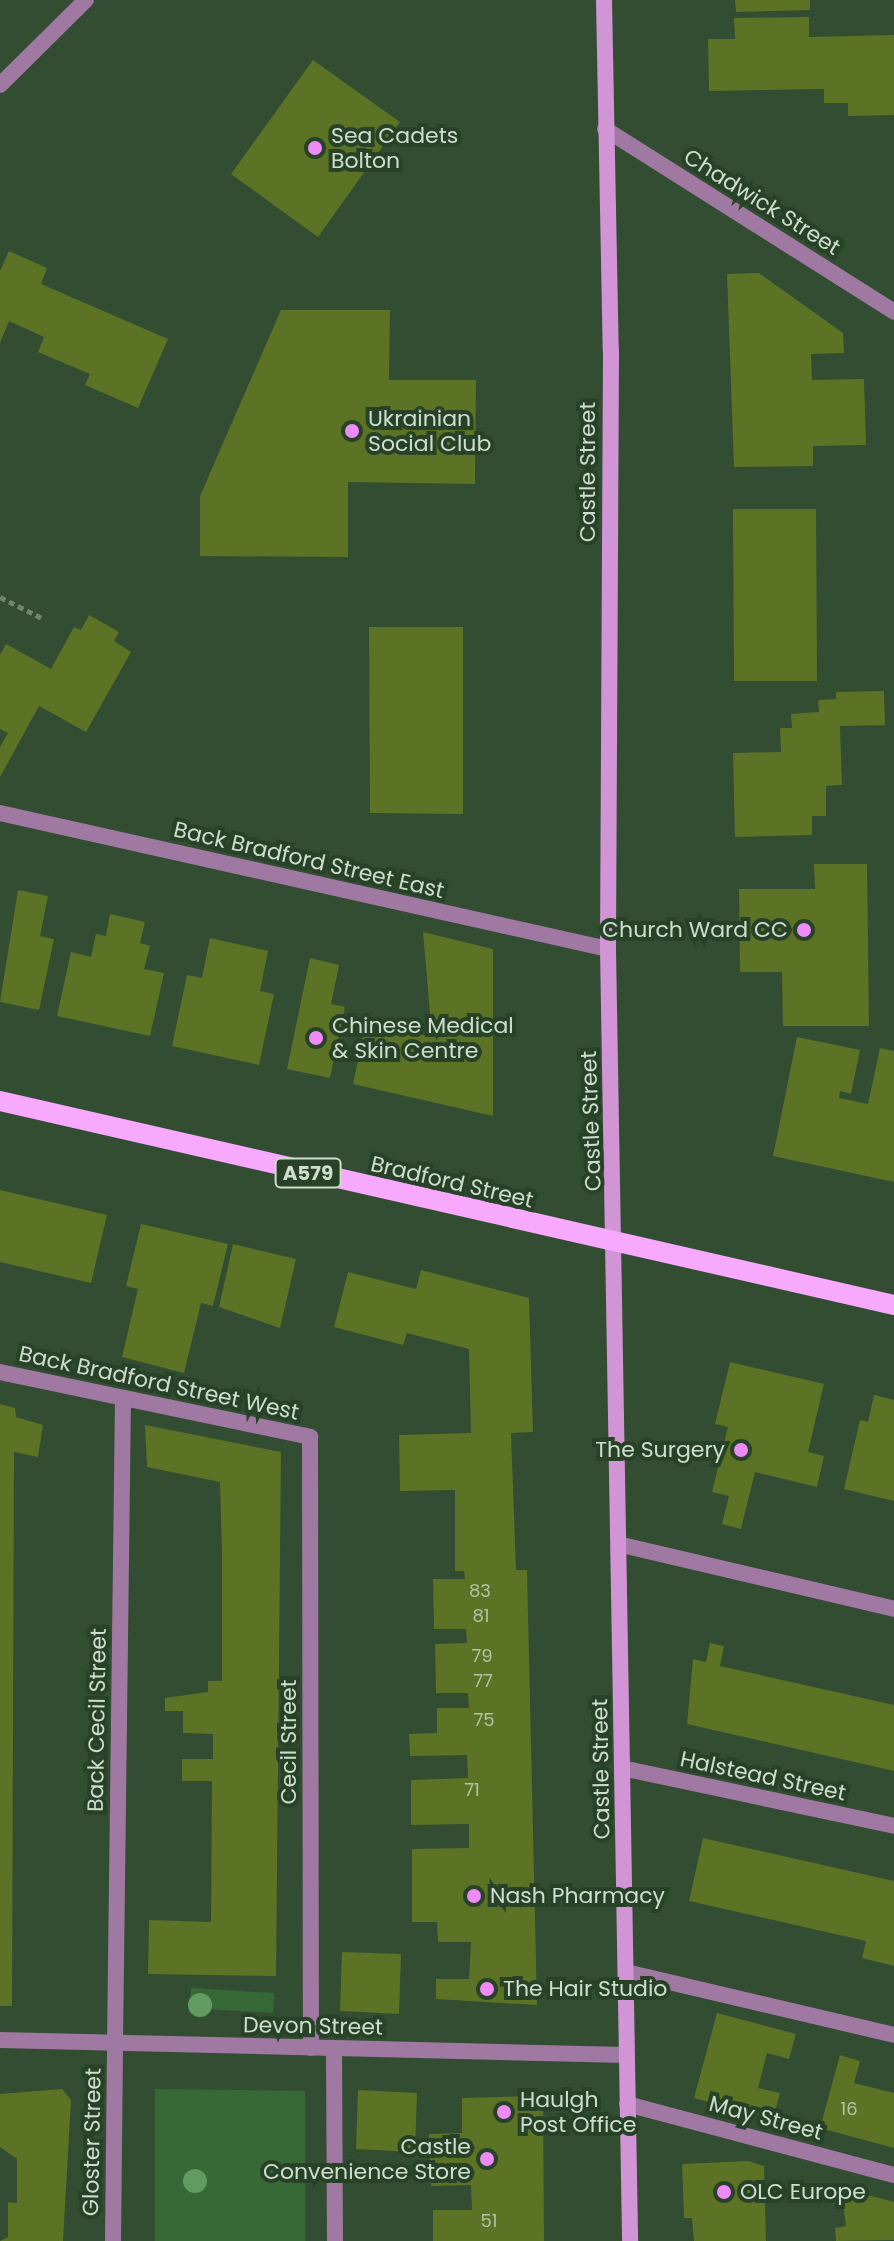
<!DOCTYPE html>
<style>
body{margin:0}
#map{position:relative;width:894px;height:2241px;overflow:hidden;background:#324d32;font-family:Poppins,sans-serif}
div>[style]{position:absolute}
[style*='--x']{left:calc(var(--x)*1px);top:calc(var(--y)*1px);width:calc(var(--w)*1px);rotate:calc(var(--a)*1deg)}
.green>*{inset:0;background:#376937}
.building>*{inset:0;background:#5c7225}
.path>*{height:5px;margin-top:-2.5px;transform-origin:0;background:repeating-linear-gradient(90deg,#6e846d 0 6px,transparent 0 10px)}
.service>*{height:16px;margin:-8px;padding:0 8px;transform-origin:8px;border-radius:8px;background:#9f79a2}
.minor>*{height:16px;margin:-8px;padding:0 8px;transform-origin:8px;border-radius:8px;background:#9f79a2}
.secondary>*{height:16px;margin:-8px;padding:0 8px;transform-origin:8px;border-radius:8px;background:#d194d5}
.primary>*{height:20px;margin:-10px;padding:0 10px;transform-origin:10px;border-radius:10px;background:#f7a9fd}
.trees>*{width:24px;height:24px;margin:-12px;border-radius:50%;background:#629b62}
.dots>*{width:22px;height:22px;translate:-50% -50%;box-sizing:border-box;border:4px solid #284228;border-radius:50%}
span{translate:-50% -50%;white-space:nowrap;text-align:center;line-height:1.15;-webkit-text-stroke:8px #284228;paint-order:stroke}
.number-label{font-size:18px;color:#b2c2a3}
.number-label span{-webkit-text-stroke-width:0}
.shield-label span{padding:2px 6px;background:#284228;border:2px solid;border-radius:6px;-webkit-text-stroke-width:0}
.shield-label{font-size:20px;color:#ceddcd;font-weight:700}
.poi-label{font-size:22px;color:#ceddcd}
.left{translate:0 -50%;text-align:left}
.right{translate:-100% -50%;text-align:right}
.street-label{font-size:22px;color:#ceddcd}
</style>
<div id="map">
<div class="green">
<div style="clip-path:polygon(191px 1988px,274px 1993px,273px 2013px,190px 2008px)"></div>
<div style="clip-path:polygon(155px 2089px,305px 2091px,305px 2241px,155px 2241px)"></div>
</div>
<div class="building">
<div style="clip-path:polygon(735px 0,810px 0,810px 10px,736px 12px)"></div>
<div style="clip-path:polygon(809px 17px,809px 37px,894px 35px,894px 115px,848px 116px,848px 103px,824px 103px,824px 89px,709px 91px,708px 39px,735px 39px,734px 18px)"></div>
<div style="clip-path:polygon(313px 60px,400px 122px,318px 237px,231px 174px)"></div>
<div style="clip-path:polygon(9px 251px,47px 268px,41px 284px,168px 339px,138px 408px,85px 385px,90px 374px,38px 352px,44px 337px,9px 321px,0 343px,0 271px)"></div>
<div style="clip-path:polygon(759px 273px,843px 333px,844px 353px,811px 354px,812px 380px,864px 379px,866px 445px,813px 446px,813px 466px,734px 467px,727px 274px)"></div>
<div style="clip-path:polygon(281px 310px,390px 310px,389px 380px,476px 380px,475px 484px,348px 482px,348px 557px,200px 556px,200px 496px)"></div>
<div style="clip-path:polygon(733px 509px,816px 509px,817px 681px,734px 681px)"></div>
<div style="clip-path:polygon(89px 615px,119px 632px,114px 641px,131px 652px,86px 732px,39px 706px,0 777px,0 747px,8px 733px,0 729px,0 655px,6px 644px,51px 669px,74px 627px,81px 630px)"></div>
<div style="clip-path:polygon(369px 627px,463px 627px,463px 814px,370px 813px)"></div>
<div style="clip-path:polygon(884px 691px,885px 725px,840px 726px,842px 785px,826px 786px,826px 816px,812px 816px,812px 835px,735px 837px,733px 753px,781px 752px,780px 728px,792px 728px,791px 714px,819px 712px,818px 700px,836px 699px,836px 692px)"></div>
<div style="clip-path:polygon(814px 864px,867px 864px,869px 1026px,783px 1026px,782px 972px,740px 972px,739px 889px,815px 889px)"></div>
<div style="clip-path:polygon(18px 890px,48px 896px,40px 936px,54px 939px,39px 1010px,0 1002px)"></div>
<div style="clip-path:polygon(110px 914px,145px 922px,140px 943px,150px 946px,144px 969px,164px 973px,150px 1036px,57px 1016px,71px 952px,91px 957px,96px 934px,106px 936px)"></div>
<div style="clip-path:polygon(423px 932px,493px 949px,493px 1116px,353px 1084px,366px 1022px,432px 1037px)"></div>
<div style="clip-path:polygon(210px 938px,268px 951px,260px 991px,274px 994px,259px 1065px,172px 1046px,187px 975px,202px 978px)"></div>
<div style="clip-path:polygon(310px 958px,339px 965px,331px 1004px,345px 1007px,330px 1078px,287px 1069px)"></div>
<div style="clip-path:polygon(797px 1037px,860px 1050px,851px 1094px,840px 1091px,839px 1098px,868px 1104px,880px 1048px,894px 1051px,894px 1182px,773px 1156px)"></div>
<div style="clip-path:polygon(0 1190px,107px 1215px,91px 1283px,0 1262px)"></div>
<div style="clip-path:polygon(141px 1224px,228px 1244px,213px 1306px,201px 1303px,184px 1373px,122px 1357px,138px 1289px,126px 1286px)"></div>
<div style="clip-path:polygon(233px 1244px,296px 1259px,280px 1328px,219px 1307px)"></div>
<div style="clip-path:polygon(421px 1270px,529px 1298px,533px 1432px,511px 1433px,516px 1570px,527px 1570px,537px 2005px,436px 1999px,436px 1979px,469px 1979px,471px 1942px,438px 1942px,437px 1922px,412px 1922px,412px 1849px,469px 1848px,469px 1824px,411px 1825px,411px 1780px,468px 1778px,467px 1755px,410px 1756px,409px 1734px,437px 1733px,437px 1708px,469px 1708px,468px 1693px,436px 1693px,435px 1644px,467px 1643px,466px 1629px,434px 1629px,433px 1579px,465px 1579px,464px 1571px,455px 1571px,455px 1490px,400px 1491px,399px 1435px,471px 1433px,469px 1349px,407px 1333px,403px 1345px,334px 1327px,348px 1272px,416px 1289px)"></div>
<div style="clip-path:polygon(730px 1362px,824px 1384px,808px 1452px,824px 1456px,817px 1487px,755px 1472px,741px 1529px,722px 1524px,729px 1496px,712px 1492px,728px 1427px,715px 1424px)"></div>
<div style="clip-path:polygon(874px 1395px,894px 1400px,894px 1501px,844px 1489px,860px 1420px,868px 1422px)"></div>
<div style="clip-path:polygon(0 1404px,15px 1408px,16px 1417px,43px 1425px,38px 1457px,14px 1452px,12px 2006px,0 2006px)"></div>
<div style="clip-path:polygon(145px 1425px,281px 1452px,276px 1976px,148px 1974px,149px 1920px,211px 1922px,212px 1781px,182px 1781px,182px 1759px,213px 1759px,213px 1734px,183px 1733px,183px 1711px,165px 1711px,165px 1698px,208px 1692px,208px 1681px,222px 1681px,222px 1554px,220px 1482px,147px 1467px)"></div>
<div style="clip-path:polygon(710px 1643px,724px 1646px,720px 1666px,894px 1705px,894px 1771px,687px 1724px,693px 1659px,706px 1662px)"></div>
<div style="clip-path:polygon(703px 1838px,894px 1881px,894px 1966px,862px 1958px,866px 1941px,689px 1901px)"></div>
<div style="clip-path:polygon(342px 1952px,401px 1954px,399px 2014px,340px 2011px)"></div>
<div style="clip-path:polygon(717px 2013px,796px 2034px,789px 2059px,767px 2053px,758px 2088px,780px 2093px,773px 2119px,694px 2098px)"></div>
<div style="clip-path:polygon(840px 2055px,860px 2061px,854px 2083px,894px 2093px,894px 2148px,820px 2128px)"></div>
<div style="clip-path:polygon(62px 2089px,71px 2100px,63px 2241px,0 2241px,8px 2237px,8px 2202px,17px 2203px,17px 2159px,0 2147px,0 2094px)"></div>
<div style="clip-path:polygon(358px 2090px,417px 2093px,415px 2152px,356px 2149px)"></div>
<div style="clip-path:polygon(543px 2096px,544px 2241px,433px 2241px,433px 2210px,472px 2210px,471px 2185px,431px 2186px,429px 2134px,462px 2133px,462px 2098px)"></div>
<div style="clip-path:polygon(748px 2161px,764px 2166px,766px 2241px,694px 2241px,692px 2218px,684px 2218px,682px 2164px)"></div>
<div style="clip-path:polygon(841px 2188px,894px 2202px,894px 2240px,836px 2241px,835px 2228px,846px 2226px)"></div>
</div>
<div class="path">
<div style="--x:0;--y:597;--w:47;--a:26.6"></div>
</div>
<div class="service">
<div style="--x:0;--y:813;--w:623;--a:12.61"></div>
<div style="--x:0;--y:1372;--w:317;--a:11.8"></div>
<div style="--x:622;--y:1545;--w:279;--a:13.2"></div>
<div style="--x:626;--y:1972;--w:275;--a:13.2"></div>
<div style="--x:115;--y:2043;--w:645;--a:-89.29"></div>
<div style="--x:334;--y:2048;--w:193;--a:89.7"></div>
</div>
<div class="minor">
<div style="--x:0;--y:85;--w:121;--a:-44.7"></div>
<div style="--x:605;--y:129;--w:342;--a:32.3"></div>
<div style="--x:310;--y:1437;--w:611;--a:89.91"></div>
<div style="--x:622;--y:1768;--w:278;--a:12"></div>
<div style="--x:0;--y:2040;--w:626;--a:1.37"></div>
<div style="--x:627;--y:2104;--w:276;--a:14.9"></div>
<div style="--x:113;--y:2241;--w:198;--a:-89.4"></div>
</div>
<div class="secondary">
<div style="--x:604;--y:0;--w:351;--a:88.9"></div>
<div style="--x:611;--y:351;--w:598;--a:90.29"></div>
<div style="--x:608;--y:949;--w:1292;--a:89.02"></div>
</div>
<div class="primary">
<div style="--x:0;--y:1101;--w:917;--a:12.85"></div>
</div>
<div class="trees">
<div style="left:200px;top:2005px"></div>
<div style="left:195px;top:2181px"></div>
</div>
<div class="dots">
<div style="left:315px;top:148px;background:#ee8bf7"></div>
<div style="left:352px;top:431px;background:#ee8bf7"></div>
<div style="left:804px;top:930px;background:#ee8bf7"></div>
<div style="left:316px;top:1038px;background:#ee8bf7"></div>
<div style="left:741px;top:1450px;background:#ee8bf7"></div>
<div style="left:474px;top:1896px;background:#ee8bf7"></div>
<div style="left:487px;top:1989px;background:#ee8bf7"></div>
<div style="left:504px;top:2112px;background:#ee8bf7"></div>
<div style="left:487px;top:2159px;background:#ee8bf7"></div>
<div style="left:724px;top:2192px;background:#ee8bf7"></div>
</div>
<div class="number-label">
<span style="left:480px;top:1591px">83</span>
<span style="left:481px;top:1616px">81</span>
<span style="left:482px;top:1656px">79</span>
<span style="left:483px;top:1681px">77</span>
<span style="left:484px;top:1720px">75</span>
<span style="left:472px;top:1790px">71</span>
<span style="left:849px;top:2109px">16</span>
<span style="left:489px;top:2221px">51</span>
</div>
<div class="shield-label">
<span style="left:308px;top:1173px">A579</span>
</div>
<div class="poi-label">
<span class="left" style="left:331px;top:148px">Sea Cadets<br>Bolton</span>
<span class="left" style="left:368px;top:431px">Ukrainian<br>Social Club</span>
<span class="right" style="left:788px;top:930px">Church Ward CC</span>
<span class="left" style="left:332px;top:1038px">Chinese Medical<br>&amp; Skin Centre</span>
<span class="right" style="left:725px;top:1450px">The Surgery</span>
<span class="left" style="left:490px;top:1896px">Nash Pharmacy</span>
<span class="left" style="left:503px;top:1989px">The Hair Studio</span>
<span class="left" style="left:520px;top:2112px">Haulgh<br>Post Office</span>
<span class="right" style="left:471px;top:2159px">Castle<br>Convenience Store</span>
<span class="left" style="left:740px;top:2192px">OLC Europe</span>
</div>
<div class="street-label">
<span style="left:762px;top:202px;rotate:32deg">Chadwick Street</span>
<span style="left:588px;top:472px;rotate:-90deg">Castle Street</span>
<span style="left:309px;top:860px;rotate:13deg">Back Bradford Street East</span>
<span style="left:591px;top:1121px;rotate:-92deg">Castle Street</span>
<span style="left:452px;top:1182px;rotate:13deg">Bradford Street</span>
<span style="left:159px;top:1383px;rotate:12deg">Back Bradford Street West</span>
<span style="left:97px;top:1720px;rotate:-89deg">Back Cecil Street</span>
<span style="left:289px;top:1742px;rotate:-90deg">Cecil Street</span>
<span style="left:601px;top:1769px;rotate:-91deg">Castle Street</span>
<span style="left:763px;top:1776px;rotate:12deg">Halstead Street</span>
<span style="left:313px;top:2026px;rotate:1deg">Devon Street</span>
<span style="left:766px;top:2118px;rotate:15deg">May Street</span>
<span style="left:92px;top:2142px;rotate:-89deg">Gloster Street</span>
</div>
</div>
